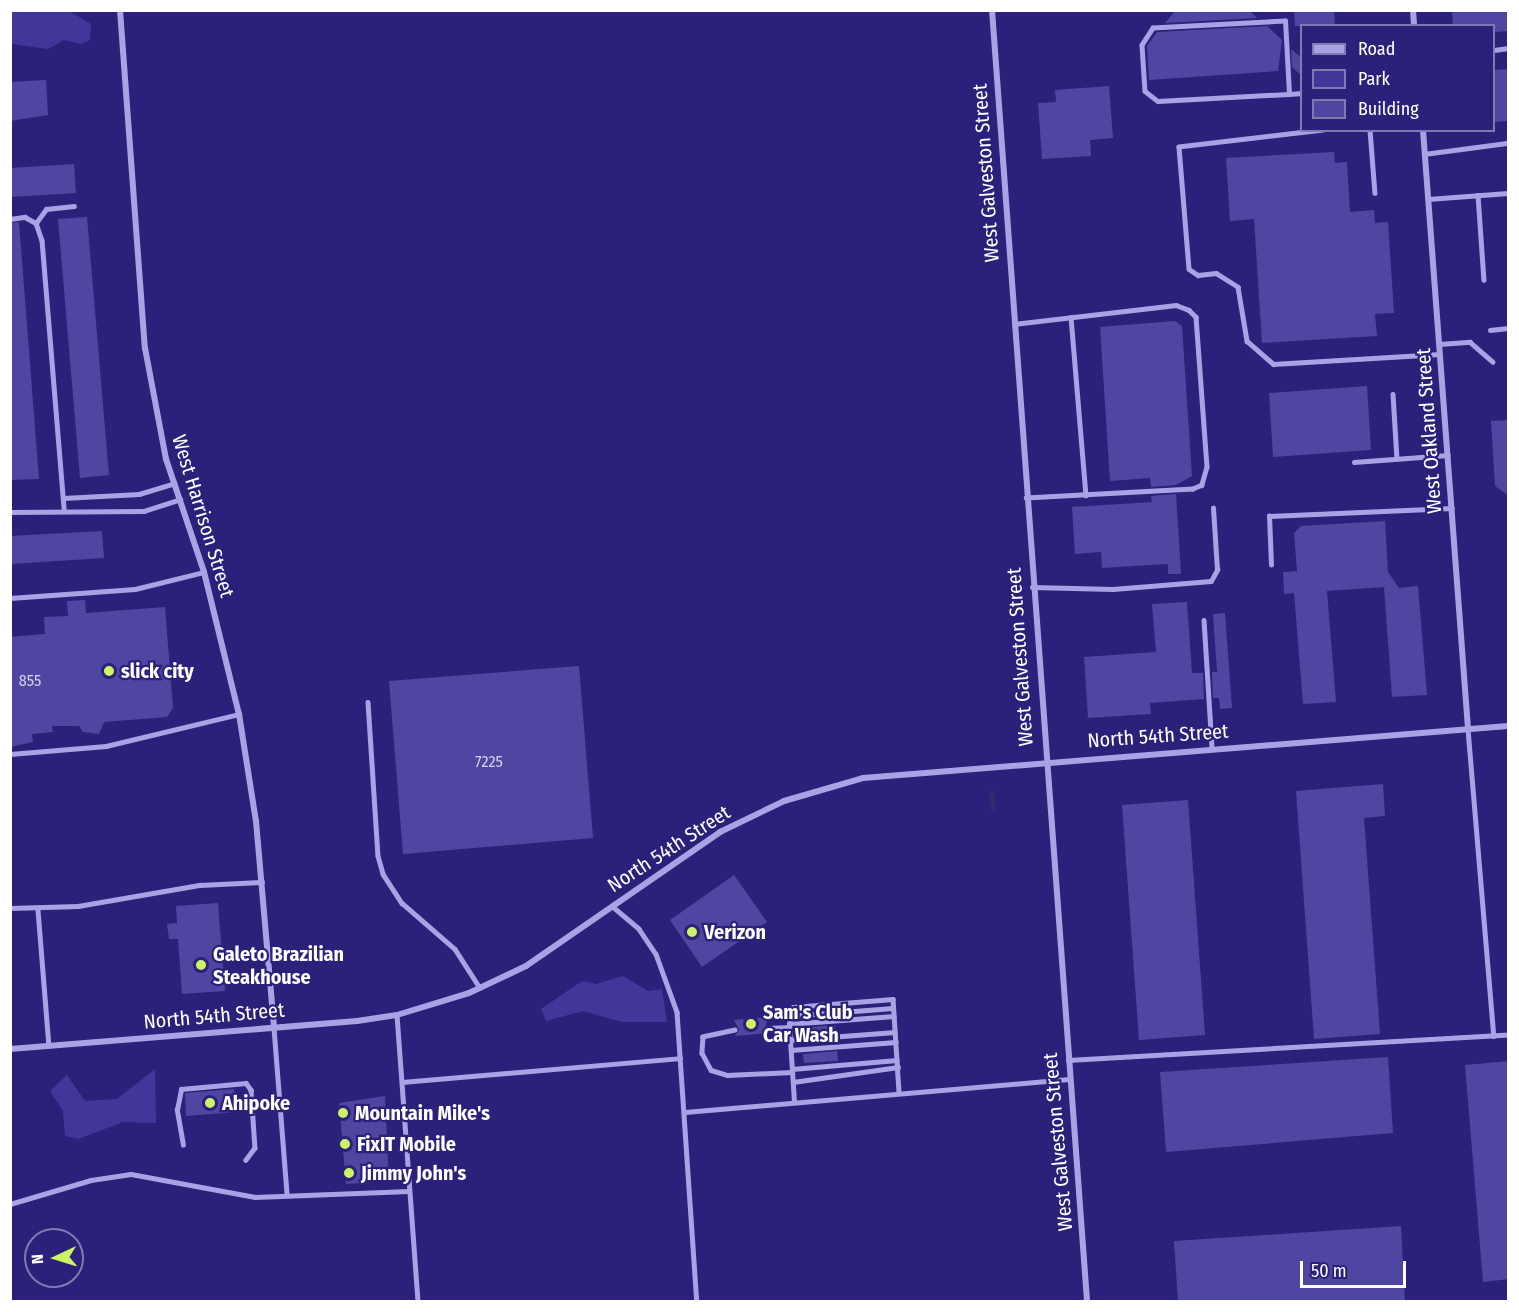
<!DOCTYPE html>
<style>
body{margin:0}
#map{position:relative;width:1519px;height:1312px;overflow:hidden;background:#2b217b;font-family:"Fira Sans Condensed",sans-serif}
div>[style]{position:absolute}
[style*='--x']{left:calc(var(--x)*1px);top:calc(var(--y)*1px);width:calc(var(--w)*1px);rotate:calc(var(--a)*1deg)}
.green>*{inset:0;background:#41379b}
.stream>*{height:4.5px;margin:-2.25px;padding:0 2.25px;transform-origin:2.25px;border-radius:2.25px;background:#332b6f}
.building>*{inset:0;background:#4f46a2}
.lane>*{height:4.5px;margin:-2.25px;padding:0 2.25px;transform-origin:2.25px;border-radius:2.25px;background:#a9a3e5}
.street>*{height:6px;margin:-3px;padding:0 3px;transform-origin:3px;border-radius:3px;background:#a9a3e5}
.dots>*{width:16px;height:16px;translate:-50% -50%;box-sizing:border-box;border:3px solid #2b217b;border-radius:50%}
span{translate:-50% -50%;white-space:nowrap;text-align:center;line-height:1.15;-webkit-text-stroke:4.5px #2b217b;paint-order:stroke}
.number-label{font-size:16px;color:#d3d1e8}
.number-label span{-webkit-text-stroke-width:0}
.street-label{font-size:20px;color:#fff}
.poi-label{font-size:20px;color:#fff;font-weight:700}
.left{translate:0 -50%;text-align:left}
.frame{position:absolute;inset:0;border:12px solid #fff;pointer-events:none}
.legend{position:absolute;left:1300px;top:24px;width:195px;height:108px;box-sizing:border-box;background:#2b217b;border:2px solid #807ab0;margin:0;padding:8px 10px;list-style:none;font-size:18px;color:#fff}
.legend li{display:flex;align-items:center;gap:12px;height:30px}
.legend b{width:30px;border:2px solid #807ab0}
.north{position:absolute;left:24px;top:1228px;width:60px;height:60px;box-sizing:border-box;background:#2b217b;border:2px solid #807ab0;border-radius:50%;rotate:266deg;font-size:16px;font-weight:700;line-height:24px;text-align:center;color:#fff}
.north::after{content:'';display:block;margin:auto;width:21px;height:27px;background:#cef265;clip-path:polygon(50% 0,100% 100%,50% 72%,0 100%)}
.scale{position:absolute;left:1300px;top:1261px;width:106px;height:27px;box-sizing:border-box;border:3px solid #fff;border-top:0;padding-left:8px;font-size:18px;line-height:21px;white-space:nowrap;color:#fff;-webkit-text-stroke:4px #2b217b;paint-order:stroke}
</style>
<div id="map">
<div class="green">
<div style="clip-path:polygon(12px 11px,69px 11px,91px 24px,90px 40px,81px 44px,64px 40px,48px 49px,11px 44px)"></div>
<div style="clip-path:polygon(623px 976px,648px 991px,662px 989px,667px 1022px,622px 1022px,583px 1011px,546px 1021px,541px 1009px,582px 981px,596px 984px)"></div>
<div style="clip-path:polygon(155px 1069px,156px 1123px,123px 1122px,78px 1139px,65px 1136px,63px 1111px,50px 1091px,67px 1075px,85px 1101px,117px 1099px)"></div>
</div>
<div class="stream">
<div style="--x:992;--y:792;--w:16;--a:86"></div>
</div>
<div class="building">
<div style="clip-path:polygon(1176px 10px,1249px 10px,1257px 18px,1165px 23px)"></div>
<div style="clip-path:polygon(1294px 10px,1334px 10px,1335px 26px,1295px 26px)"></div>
<div style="clip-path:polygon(1452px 10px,1509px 10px,1509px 31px,1494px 32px,1494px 26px,1453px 26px)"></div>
<div style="clip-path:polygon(1267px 26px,1282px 40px,1278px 71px,1149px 80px,1147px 46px,1157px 32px)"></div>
<div style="clip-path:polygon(1291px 49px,1302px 58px,1302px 76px,1292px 67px)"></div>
<div style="clip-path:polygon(1509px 69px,1509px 121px,1494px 122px,1494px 70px)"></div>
<div style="clip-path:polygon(46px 80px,48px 115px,10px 121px,10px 82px)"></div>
<div style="clip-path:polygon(1109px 86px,1113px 138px,1090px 140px,1091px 156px,1042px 159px,1038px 103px,1056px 102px,1055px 90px)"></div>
<div style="clip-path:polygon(1334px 152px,1335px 163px,1347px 162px,1350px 212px,1374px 210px,1375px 223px,1388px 222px,1394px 313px,1375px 314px,1377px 336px,1262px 343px,1254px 219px,1230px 221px,1226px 158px)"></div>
<div style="clip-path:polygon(74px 164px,76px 193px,10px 197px,10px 168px)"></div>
<div style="clip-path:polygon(87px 217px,109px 475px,80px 478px,58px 219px)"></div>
<div style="clip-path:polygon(19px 222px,39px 479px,11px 480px,10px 223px)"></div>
<div style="clip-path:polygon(1175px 321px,1182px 326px,1192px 476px,1176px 485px,1151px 487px,1150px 478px,1110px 481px,1100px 327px)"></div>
<div style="clip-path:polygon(1367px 386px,1371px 450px,1273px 457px,1269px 393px)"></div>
<div style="clip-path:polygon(1509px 420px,1509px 496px,1495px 486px,1491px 421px)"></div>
<div style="clip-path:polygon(1176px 494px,1181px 574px,1168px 574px,1168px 564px,1102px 568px,1101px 552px,1075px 554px,1072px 507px,1152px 502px,1151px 496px)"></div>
<div style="clip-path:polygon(1385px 521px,1388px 572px,1399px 588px,1418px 586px,1427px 695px,1392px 697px,1384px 587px,1327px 591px,1336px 702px,1303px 704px,1294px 593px,1284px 594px,1283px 572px,1297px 571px,1294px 533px,1301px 526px)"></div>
<div style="clip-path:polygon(102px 531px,104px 558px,10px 564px,10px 536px)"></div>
<div style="clip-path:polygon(85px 600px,86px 613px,165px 607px,173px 708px,167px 717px,104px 722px,99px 734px,83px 732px,79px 726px,52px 726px,53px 732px,32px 734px,33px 742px,10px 747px,10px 637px,45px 634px,44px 617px,68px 616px,67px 601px)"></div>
<div style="clip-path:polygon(1187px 602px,1192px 673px,1203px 673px,1204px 699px,1150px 703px,1151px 714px,1088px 718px,1084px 657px,1156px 652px,1152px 604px)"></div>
<div style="clip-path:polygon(1225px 613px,1232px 708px,1220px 709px,1219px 698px,1213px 698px,1212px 672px,1217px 672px,1213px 614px)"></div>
<div style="clip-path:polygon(579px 666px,593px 838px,403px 854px,389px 681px)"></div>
<div style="clip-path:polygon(1383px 784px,1385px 816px,1364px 818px,1380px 1034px,1314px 1039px,1296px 791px)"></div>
<div style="clip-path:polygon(1188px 800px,1205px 1035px,1139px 1040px,1122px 805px)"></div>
<div style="clip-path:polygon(734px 875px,767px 922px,702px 967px,670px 920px)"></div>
<div style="clip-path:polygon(218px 903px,225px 991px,182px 994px,178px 939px,169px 939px,167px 924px,177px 923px,176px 906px)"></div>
<div style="clip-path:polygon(768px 1017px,765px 1029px,769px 1033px,735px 1036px,739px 1030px,734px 1020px)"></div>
<div style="clip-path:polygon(835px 1025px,836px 1032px,802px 1035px,801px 1028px)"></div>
<div style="clip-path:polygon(837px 1051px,838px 1061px,804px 1063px,803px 1054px)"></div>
<div style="clip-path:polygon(1388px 1057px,1393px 1133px,1166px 1152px,1160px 1072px)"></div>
<div style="clip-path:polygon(1509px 1061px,1509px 1279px,1483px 1282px,1465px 1065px)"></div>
<div style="clip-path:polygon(234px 1089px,236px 1112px,186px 1116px,185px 1093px)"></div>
<div style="clip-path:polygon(385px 1096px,389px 1181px,346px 1184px,339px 1103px)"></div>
<div style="clip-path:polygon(1401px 1226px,1405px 1302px,1178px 1302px,1174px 1241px)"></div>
</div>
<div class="lane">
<div style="--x:1494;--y:50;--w:14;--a:-8"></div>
<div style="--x:1289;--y:94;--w:73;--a:-93.1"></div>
<div style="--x:1285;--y:21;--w:132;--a:177"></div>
<div style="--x:1153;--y:28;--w:20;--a:123"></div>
<div style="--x:1142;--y:45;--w:46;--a:86.3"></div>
<div style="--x:1145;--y:91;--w:16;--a:38"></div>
<div style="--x:1158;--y:101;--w:131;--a:-3.1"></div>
<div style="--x:1289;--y:94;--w:13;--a:-4"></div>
<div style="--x:1323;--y:130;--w:145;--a:173.3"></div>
<div style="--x:1179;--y:147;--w:122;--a:85.3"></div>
<div style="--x:1189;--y:269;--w:11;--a:34"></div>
<div style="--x:1198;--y:275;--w:18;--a:-6"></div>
<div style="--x:1216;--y:273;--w:26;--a:32"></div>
<div style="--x:1238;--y:287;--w:55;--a:80.5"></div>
<div style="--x:1247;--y:341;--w:35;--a:41"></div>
<div style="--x:1273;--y:364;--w:167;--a:-3.4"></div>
<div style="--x:1370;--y:130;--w:63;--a:85.5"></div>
<div style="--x:1424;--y:154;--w:85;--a:-7.5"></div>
<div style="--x:1478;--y:195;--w:85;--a:86"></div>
<div style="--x:1428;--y:199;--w:80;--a:-4.3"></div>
<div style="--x:10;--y:219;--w:15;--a:-8"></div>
<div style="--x:25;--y:217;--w:13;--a:29"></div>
<div style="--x:36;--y:223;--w:18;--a:71"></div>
<div style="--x:42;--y:240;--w:269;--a:85.3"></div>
<div style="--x:36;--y:223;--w:17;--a:-54"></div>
<div style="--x:46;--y:209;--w:28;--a:-6"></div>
<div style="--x:1071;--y:317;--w:179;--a:85.2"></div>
<div style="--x:1014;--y:324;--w:163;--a:-6.7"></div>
<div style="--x:1176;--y:305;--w:14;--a:21"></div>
<div style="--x:1189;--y:310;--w:10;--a:45"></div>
<div style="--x:1196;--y:317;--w:150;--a:85.8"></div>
<div style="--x:1207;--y:467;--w:19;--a:106"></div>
<div style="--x:1202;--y:485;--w:10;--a:156"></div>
<div style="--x:1193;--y:489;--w:167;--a:176.9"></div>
<div style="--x:1490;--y:330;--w:18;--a:-6"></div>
<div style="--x:1439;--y:344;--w:31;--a:-4"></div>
<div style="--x:1470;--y:342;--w:30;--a:41"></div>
<div style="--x:1393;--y:394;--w:65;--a:86.5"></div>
<div style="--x:1354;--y:462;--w:94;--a:-4.3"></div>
<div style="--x:63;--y:498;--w:76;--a:-3"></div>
<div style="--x:139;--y:494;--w:37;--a:-17"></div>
<div style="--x:10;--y:512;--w:134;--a:-0.4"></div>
<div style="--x:144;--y:511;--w:38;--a:-18"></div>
<div style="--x:1271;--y:565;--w:49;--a:-92.3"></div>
<div style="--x:1269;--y:516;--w:183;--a:-2.5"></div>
<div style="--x:1032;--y:587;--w:81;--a:1.4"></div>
<div style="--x:1113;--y:589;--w:98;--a:-4.7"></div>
<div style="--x:1211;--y:581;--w:13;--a:-61"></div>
<div style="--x:1217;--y:570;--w:62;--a:-93.7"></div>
<div style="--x:10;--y:598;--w:125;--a:-4.1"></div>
<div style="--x:135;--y:589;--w:71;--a:-13.8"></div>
<div style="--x:1204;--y:620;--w:128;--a:86.4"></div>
<div style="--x:368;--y:702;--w:154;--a:86.3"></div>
<div style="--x:378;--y:856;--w:19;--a:74"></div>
<div style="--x:383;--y:874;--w:35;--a:57"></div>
<div style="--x:402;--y:903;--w:70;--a:41"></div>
<div style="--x:455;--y:949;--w:46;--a:57.3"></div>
<div style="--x:1468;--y:729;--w:308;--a:85.2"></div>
<div style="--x:10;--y:754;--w:96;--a:-4.8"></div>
<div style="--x:106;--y:746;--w:137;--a:-13.5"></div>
<div style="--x:612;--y:906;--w:35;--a:40"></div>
<div style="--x:639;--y:929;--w:30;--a:56"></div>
<div style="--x:656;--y:954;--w:62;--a:70.1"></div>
<div style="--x:677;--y:1012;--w:291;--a:86.1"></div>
<div style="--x:10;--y:908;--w:68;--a:-1.7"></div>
<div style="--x:78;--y:906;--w:124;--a:-9.8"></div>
<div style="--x:200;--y:885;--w:62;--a:-2.8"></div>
<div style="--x:38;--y:910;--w:136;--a:85.4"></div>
<div style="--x:397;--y:1015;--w:288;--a:85.8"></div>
<div style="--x:789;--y:1016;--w:104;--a:-4.4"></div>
<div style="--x:789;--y:1024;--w:105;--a:-4.4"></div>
<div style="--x:274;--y:1028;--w:167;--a:85.5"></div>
<div style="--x:769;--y:1028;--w:20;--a:-3"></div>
<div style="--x:735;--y:1030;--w:33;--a:168"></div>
<div style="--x:703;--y:1037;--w:16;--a:94"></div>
<div style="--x:702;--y:1053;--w:19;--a:62"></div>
<div style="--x:711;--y:1070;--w:17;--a:17"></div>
<div style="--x:727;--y:1075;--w:65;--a:-2.6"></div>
<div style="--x:790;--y:1040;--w:105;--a:-4.4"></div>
<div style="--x:791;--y:1050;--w:105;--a:-4.4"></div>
<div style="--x:1068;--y:1060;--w:441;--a:-3.3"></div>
<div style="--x:792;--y:1069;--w:105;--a:-4.9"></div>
<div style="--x:402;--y:1082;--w:279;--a:-4.9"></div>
<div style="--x:793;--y:1082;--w:106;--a:-8.1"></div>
<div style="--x:794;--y:1102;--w:78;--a:-93.7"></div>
<div style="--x:789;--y:1024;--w:17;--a:-77"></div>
<div style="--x:793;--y:1007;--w:100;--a:-4.6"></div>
<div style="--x:893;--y:999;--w:94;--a:86.3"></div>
<div style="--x:685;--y:1112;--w:385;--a:-4.9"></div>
<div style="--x:183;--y:1145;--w:36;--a:-100"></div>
<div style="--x:177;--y:1110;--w:21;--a:-79"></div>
<div style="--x:181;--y:1089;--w:65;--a:-5.3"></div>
<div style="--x:246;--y:1083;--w:9;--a:54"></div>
<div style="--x:251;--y:1090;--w:58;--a:86.1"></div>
<div style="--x:255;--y:1148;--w:15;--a:127"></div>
<div style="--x:10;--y:1204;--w:84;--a:-16.5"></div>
<div style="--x:91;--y:1180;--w:40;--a:-8.5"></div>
<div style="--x:131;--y:1174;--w:126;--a:10.5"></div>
<div style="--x:255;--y:1197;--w:154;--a:-2.2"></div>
</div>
<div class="street">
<div style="--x:120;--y:10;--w:339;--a:85.8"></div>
<div style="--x:145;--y:348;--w:113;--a:79.3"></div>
<div style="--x:166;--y:459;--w:119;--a:71.4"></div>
<div style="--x:204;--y:572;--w:146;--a:76.2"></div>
<div style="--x:239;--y:714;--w:108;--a:81"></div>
<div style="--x:256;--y:821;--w:208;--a:85"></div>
<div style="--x:992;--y:10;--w:1295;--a:85.79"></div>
<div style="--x:1413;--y:10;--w:16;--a:86"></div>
<div style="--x:1423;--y:130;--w:601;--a:85.7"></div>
<div style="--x:10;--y:1049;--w:348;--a:-4.6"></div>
<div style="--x:357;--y:1021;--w:40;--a:-8.5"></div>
<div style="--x:397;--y:1015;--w:75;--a:-17"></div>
<div style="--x:469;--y:993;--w:63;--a:-25.3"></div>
<div style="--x:526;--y:966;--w:236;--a:-34.6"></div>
<div style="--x:720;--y:832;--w:71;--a:-25.8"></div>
<div style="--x:784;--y:801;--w:82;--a:-16.2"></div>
<div style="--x:863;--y:778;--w:647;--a:-4.61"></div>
</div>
<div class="dots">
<div style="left:109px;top:671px;background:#cef265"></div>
<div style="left:692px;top:932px;background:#cef265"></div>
<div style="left:201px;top:965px;background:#cef265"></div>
<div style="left:751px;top:1024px;background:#cef265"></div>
<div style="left:210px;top:1103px;background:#cef265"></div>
<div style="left:343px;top:1113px;background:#cef265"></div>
<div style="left:345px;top:1144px;background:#cef265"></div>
<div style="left:349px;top:1173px;background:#cef265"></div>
</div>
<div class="number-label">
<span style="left:30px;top:681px">855</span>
<span style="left:489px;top:762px">7225</span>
</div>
<div class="street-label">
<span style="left:986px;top:173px;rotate:-94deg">West Galveston Street</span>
<span style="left:1429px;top:431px;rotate:-94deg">West Oakland Street</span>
<span style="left:203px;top:516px;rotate:73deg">West Harrison Street</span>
<span style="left:1020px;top:657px;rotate:-94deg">West Galveston Street</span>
<span style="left:1158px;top:736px;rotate:-4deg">North 54th Street</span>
<span style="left:669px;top:849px;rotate:-33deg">North 54th Street</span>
<span style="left:214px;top:1016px;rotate:-5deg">North 54th Street</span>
<span style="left:1058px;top:1142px;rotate:-95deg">West Galveston Street</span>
</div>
<div class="poi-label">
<span class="left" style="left:121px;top:671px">slick city</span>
<span class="left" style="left:704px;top:932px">Verizon</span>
<span class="left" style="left:213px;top:966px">Galeto Brazilian<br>Steakhouse</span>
<span class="left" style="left:763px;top:1024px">Sam's Club<br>Car Wash</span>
<span class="left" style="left:222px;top:1103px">Ahipoke</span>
<span class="left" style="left:355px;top:1113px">Mountain Mike's</span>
<span class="left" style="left:357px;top:1144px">FixIT Mobile</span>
<span class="left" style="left:361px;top:1173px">Jimmy John's</span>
</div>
<div class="frame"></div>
<ul class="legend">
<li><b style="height:8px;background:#a9a3e5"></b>Road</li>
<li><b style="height:16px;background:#41379b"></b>Park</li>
<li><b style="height:16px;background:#4f46a2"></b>Building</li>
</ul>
<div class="north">N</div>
<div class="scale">50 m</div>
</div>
